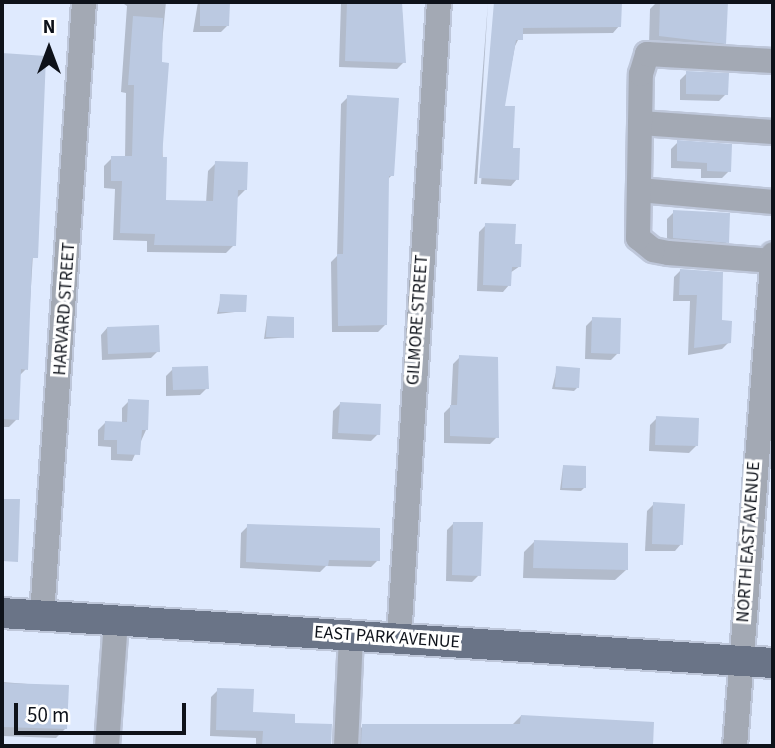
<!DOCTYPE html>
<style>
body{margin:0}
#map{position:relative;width:775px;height:748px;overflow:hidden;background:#dfeafe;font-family:"Source Sans 3",sans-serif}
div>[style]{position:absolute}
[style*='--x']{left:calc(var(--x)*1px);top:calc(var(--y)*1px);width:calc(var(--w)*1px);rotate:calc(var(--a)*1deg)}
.shadow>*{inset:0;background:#0003}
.building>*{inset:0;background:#bbc9e1}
.roads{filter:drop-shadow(2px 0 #bec7da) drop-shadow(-2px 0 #bec7da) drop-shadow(0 2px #bec7da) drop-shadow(0 -2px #bec7da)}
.minor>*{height:24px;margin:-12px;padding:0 12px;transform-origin:12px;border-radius:12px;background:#a3a9b4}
.major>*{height:30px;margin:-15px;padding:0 15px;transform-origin:15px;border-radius:15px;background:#6a7487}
span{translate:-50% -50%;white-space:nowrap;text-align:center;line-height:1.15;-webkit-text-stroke:6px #fff;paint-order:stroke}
.street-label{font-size:18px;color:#0e121a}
.frame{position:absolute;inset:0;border:4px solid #0e121a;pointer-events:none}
.north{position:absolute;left:14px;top:14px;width:70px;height:70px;-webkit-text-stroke:5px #fff;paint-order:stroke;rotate:0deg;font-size:19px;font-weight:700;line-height:28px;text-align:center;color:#0e121a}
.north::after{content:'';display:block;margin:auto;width:24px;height:32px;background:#0e121a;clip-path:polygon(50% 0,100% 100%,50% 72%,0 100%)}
.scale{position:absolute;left:14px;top:703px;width:172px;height:32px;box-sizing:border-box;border:4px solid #0e121a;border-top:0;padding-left:9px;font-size:21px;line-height:24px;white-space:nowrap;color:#0e121a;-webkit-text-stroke:5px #fff;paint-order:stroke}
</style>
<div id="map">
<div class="shadow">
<div style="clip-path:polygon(121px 2px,166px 2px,160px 64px,164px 202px,206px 203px,208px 171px,216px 163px,245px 190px,237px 198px,234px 245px,226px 253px,147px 252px,147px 241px,113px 240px,115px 189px,104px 188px,104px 166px,112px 158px,125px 158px,126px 93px,121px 92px,127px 6px)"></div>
<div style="clip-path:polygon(198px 2px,228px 2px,228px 25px,221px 32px,193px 32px)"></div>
<div style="clip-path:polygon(341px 2px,400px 2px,404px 62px,397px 69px,339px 67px)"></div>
<div style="clip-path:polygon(488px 2px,477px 184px,474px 184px)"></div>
<div style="clip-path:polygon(495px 2px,569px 2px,619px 26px,613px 33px,521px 34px,515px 46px,503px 108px,517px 179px,511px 186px,481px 184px)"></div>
<div style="clip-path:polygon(657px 2px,726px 2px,725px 43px,714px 53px,649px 46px,650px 9px)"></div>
<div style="clip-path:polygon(2px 55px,45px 57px,26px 369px,19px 376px,17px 419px,9px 427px,2px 427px)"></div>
<div style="clip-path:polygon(687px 73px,726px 94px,719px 101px,680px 100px,680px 80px)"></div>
<div style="clip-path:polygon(348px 97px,392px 175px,387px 180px,385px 325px,378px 332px,332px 332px,331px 262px,337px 256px,341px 104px)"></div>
<div style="clip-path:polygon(678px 142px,729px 171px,722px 178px,701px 178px,701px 169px,671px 168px,671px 149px)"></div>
<div style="clip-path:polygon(674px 212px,727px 242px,720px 249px,667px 245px,667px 219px)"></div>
<div style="clip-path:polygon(486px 225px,513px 245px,520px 266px,510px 273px,509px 285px,503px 292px,477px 291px,479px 232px)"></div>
<div style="clip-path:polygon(680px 271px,720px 322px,729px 342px,722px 349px,688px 355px,690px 301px,673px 301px,674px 277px)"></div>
<div style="clip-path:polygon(221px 296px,244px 311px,217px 314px)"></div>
<div style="clip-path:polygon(267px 318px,292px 337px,264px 339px)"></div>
<div style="clip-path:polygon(593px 319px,618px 353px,611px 360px,585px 359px,586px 326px)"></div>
<div style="clip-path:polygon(107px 328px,158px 351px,151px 358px,102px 360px,101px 335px)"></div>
<div style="clip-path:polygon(460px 357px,497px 437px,490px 444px,444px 443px,444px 413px,451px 406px,453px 364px)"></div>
<div style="clip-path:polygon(557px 368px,577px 388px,574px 391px,552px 389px)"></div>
<div style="clip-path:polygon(173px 369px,207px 388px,200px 395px,166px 396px,166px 376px)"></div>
<div style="clip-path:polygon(129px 401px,146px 430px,132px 461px,111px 460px,111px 447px,98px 446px,98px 430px,105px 423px,122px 423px,122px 408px)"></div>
<div style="clip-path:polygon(340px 404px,378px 434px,371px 441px,332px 439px,333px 411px)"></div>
<div style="clip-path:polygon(657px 418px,696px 446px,689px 453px,649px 451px,650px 425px)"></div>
<div style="clip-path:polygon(563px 467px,584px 488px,581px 491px,560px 490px)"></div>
<div style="clip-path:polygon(654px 504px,681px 544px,675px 551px,645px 551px,647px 511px)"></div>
<div style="clip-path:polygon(454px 523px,479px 575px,472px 582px,446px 581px,447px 530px)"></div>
<div style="clip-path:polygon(248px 526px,378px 560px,371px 567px,326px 566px,320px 572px,240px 568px,241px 533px)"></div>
<div style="clip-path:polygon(534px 542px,626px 570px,615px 580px,523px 578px,524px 552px)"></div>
<div style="clip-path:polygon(2px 682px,67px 687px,66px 728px,56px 738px,2px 736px)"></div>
<div style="clip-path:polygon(218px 690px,251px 714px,293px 725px,330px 726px,331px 746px,256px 746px,256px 738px,210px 736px,211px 697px)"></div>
<div style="clip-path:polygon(521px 716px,653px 724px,651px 746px,353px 746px,355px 734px,363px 726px,513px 724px)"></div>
</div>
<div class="building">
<div style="clip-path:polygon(200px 2px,230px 2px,229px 26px,200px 26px)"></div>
<div style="clip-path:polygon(347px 2px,402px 2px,406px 63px,345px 61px)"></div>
<div style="clip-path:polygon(494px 2px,622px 2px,621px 27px,523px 28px,523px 40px,516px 40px,505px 106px,515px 106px,513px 148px,520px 148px,519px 180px,479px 178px)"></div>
<div style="clip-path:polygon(660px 2px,728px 2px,726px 44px,659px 36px)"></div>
<div style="clip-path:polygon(133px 16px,163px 18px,162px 62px,169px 63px,162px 157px,167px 157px,166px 200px,213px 201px,215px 161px,248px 162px,247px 190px,238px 190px,236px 246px,154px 245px,155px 234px,120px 233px,122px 181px,111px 181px,111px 156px,132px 156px,134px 85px,128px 85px)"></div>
<div style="clip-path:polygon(2px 53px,46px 56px,38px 258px,32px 258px,28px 370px,21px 369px,19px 420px,2px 419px)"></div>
<div style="clip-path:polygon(686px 71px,729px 73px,728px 95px,686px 94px)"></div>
<div style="clip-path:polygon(347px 95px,399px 98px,394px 176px,389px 176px,387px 325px,338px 326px,337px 254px,343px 254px)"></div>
<div style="clip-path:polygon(677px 140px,732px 144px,731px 172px,707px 171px,707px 163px,677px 161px)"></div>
<div style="clip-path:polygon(673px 210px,730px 213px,729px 243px,673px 238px)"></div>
<div style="clip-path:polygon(485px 223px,516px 224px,515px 244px,522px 244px,521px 267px,512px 267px,511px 286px,483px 285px)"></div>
<div style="clip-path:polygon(680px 269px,723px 272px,722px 320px,732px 321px,731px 343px,694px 348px,697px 295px,679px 295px)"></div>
<div style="clip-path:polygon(220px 294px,247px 295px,246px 312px,219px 312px)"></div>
<div style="clip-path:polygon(267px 316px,294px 317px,294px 338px,266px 337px)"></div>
<div style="clip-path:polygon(592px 317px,621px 318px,620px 354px,591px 353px)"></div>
<div style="clip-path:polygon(159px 325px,160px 352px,108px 354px,107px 327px)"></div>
<div style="clip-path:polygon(459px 355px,498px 357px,499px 438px,450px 436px,450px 405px,457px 405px)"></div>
<div style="clip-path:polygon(208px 366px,209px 389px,173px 390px,172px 367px)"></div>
<div style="clip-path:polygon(556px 366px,580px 368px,579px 388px,555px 387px)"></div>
<div style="clip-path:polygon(128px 399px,149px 400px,148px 430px,142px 430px,140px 455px,117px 454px,117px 440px,104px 440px,105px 421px,127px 422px)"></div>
<div style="clip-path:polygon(340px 402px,381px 404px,380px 435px,338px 433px)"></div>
<div style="clip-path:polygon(656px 416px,699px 418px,698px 446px,655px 445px)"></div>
<div style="clip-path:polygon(563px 465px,586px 466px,586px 488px,562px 488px)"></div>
<div style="clip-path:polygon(2px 499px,20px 499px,18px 562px,2px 561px)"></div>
<div style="clip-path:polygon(653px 502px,685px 504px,683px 545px,652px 544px)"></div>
<div style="clip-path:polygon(453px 522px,483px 522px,481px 576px,452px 575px)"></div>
<div style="clip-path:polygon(247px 524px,380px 528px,380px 561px,329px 560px,328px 566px,246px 562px)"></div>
<div style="clip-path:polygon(534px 540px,628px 543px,628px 570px,533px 568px)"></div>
<div style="clip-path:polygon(2px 683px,69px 685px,67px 729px,2px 727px)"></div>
<div style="clip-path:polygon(217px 688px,254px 689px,253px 712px,295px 714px,295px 723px,332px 724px,331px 746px,262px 746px,263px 731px,216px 730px)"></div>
<div style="clip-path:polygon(521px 715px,654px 722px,653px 746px,361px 746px,362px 724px,520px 724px)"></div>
</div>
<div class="roads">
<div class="minor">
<div style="--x:640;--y:123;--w:133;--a:3.9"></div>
<div style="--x:639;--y:190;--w:135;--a:5.1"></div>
<div style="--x:773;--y:261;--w:105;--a:-175.6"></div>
<div style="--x:668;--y:253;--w:15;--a:-169"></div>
<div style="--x:653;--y:250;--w:19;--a:-141"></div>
<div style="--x:638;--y:238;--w:164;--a:-89"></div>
<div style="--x:641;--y:74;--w:21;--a:-73"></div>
<div style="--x:647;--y:54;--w:126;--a:3.2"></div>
<div style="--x:42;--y:615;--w:614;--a:-86.08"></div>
<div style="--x:399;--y:639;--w:638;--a:-86.41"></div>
<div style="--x:107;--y:746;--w:125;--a:-85.9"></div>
<div style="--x:346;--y:746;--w:110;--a:-87.4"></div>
<div style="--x:735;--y:746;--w:493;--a:-85.6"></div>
</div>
<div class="major">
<div style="--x:2;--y:613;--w:773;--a:3.71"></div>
</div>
</div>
<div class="street-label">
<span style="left:65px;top:309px;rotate:-86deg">HARVARD STREET</span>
<span style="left:418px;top:320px;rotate:-86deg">GILMORE STREET</span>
<span style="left:749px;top:542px;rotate:-86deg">NORTH EAST AVENUE</span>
<span style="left:387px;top:638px;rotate:4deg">EAST PARK AVENUE</span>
</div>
<div class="frame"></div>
<div class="north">N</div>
<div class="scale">50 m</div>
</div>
